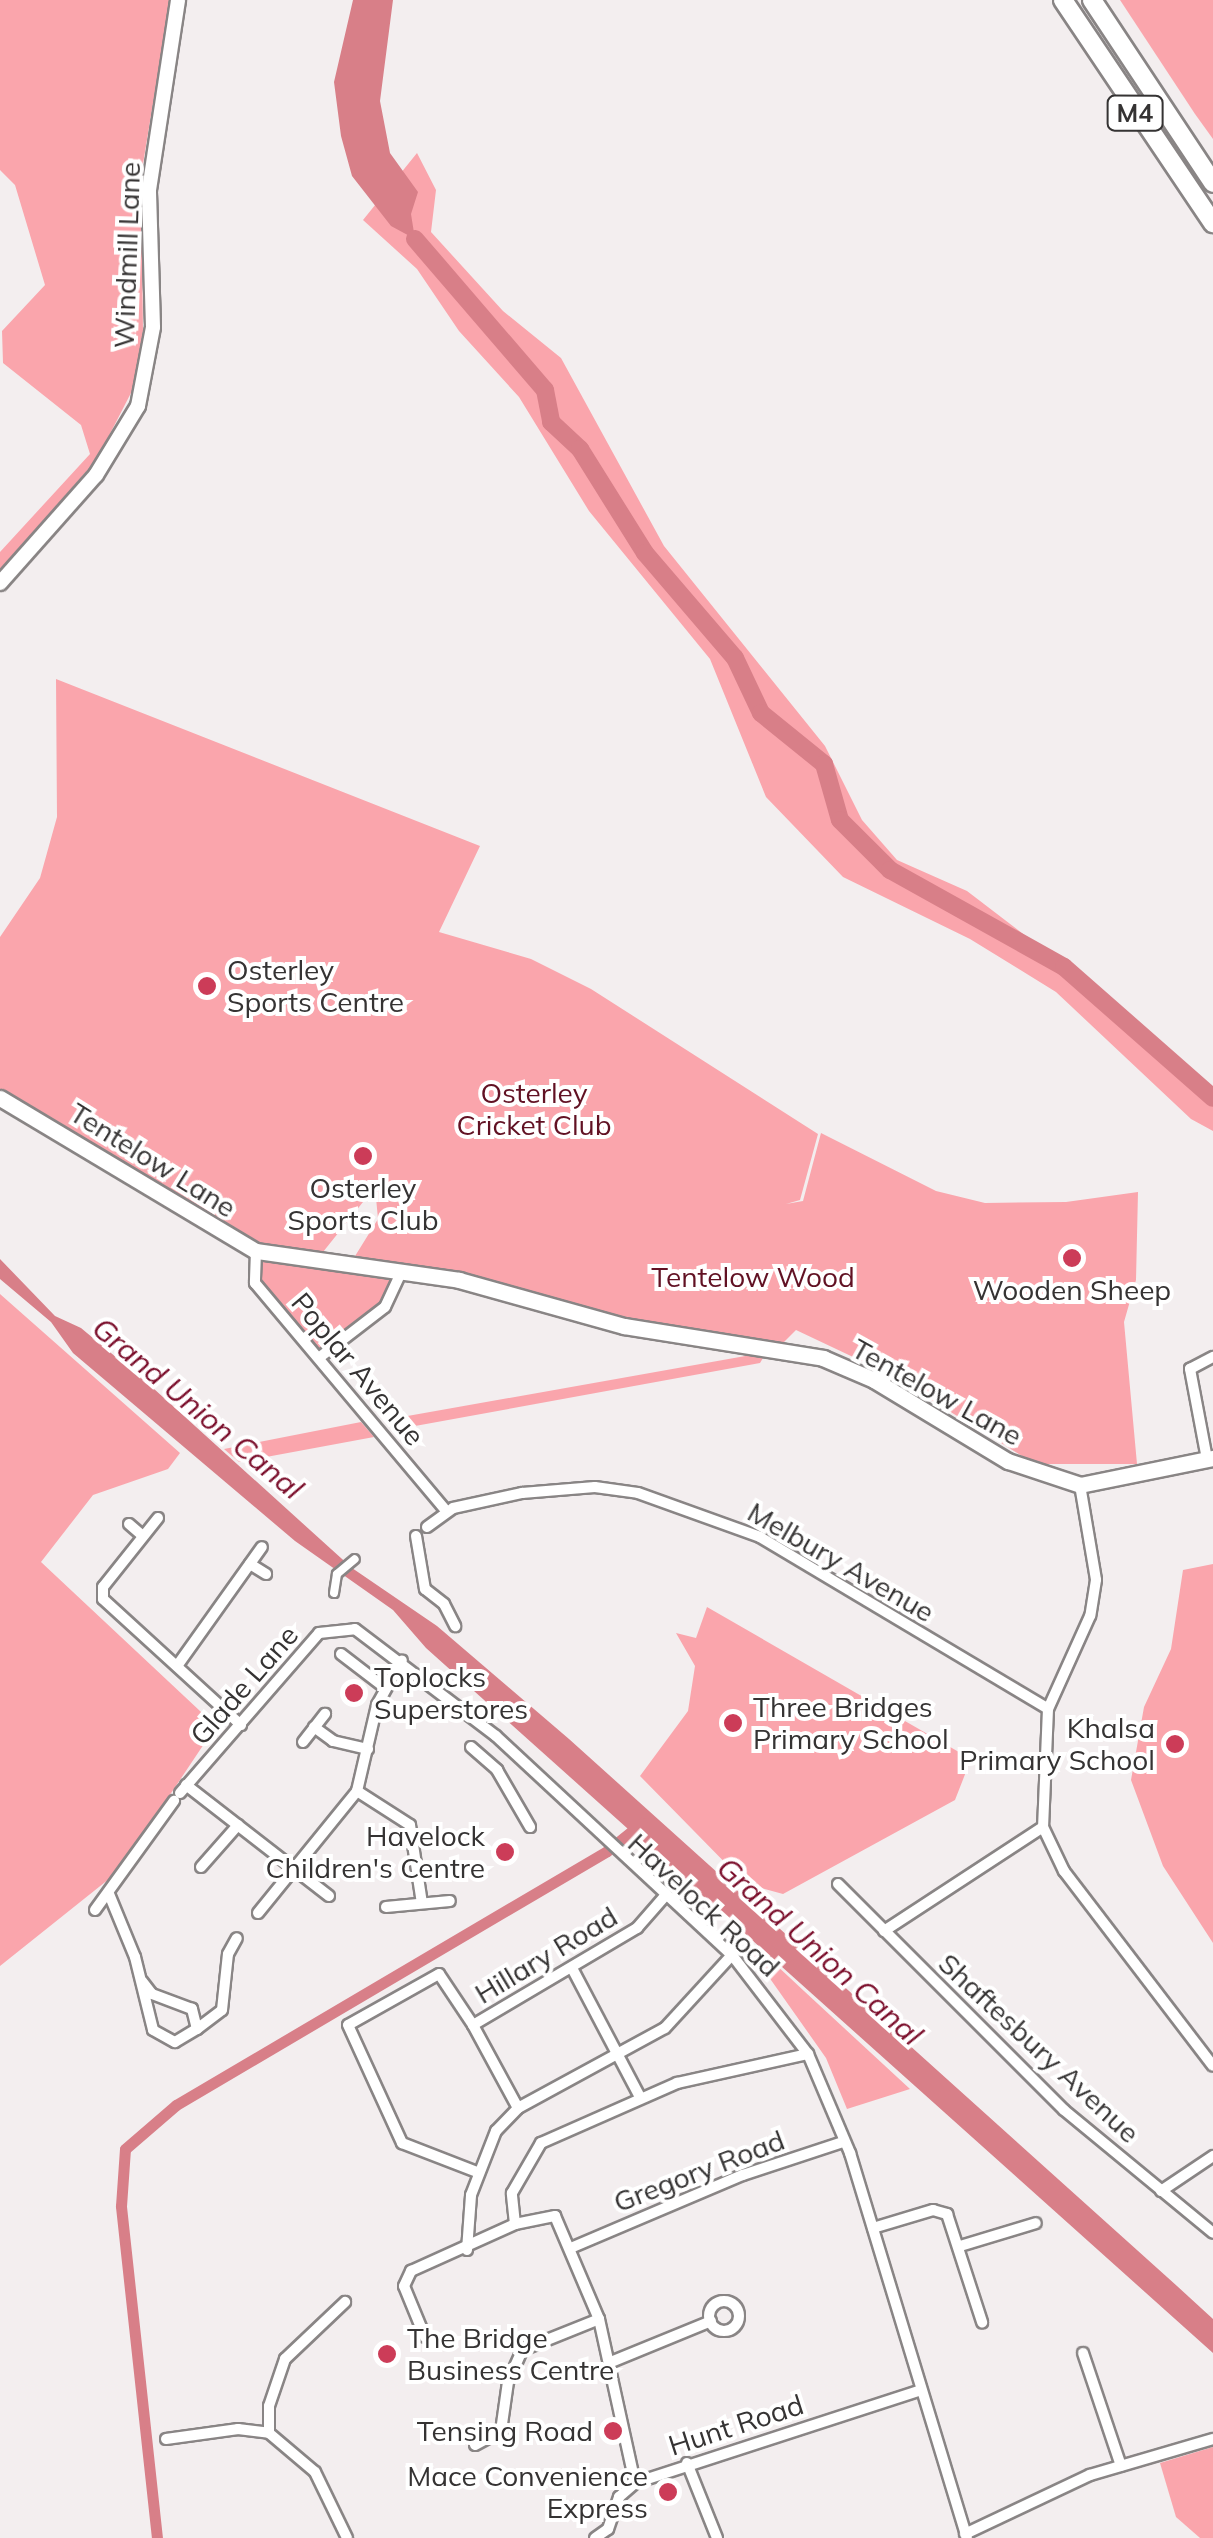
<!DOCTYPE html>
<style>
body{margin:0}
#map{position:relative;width:1213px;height:2538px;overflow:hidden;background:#f3eeef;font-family:Mulish,sans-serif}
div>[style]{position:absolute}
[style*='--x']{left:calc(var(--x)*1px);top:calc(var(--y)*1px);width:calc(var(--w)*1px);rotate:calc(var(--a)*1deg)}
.green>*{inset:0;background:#faa5ac}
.water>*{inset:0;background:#d87f88}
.canal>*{height:11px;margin:-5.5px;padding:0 5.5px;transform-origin:5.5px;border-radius:5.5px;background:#d87f88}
.river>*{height:18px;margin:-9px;padding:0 9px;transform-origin:9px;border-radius:9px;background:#d87f88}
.roads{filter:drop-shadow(2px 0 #898585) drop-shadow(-2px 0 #898585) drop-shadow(0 2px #898585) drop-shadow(0 -2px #898585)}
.pedestrian>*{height:8px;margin:-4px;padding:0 4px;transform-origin:4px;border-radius:4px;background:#fff}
.minor>*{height:10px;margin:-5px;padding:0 5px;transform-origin:5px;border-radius:5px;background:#fff}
.minor>.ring{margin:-5px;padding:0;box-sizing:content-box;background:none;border:10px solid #fff;border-radius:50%}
.secondary>*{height:14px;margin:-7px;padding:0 7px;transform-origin:7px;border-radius:7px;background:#fff}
.primary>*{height:15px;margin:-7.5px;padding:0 7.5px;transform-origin:7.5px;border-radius:7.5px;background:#fff}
.motorway>*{height:18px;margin:-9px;padding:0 9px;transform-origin:9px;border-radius:9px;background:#fff}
.dots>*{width:28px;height:28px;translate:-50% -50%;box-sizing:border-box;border:5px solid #fff;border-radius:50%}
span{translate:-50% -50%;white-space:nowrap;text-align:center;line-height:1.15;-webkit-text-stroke:8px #fff;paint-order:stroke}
.shield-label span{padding:2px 8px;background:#fff;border:2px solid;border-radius:8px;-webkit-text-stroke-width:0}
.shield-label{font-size:25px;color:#353333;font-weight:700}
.street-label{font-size:28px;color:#353333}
.poi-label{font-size:28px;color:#353333}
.left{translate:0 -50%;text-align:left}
.right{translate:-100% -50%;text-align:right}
.park-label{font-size:28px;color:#611123}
.water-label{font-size:30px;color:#7a0d2a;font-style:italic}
</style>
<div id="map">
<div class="green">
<div style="clip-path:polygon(0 0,170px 0,141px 176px,143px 331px,133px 389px,97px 459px,0 572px,0 552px,90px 454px,81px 425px,3px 363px,2px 331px,45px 285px,15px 185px,0 170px)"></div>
<div style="clip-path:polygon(1120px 0,1213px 0,1213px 139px,1195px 114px)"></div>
<div style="clip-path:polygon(417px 153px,436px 190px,431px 232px,503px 311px,561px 358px,664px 546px,825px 746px,862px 820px,897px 860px,967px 891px,1031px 940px,1213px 1095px,1213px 1131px,1191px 1119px,1056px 992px,970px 939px,843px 877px,766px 797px,710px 659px,589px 511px,519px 397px,459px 331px,417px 269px,363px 220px)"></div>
<div style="clip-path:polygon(56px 679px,480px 846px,439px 932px,531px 959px,591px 989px,818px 1134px,800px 1200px,786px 1204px,803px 1201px,821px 1133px,936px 1191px,985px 1203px,1066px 1202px,1138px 1192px,1136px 1280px,1124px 1322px,1137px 1464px,1035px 1464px,889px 1374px,796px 1330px,778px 1348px,702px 1337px,456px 1273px,352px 1261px,378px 1219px,375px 1187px,323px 1252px,313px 1259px,280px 1256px,175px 1200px,0 1089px,0 937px,40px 878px,57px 817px)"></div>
<div style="clip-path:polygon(256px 1251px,402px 1271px,394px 1296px,320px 1357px,255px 1283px)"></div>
<div style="clip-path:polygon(0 1294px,180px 1453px,168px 1469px,93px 1495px,41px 1562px,216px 1726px,119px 1871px,0 1966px)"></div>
<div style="clip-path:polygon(751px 1355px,763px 1358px,760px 1363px,393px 1430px,385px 1420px)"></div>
<div style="clip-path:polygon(361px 1422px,374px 1437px,239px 1462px,224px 1449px)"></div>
<div style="clip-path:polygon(1213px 1564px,1213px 1943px,1163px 1866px,1131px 1780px,1144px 1707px,1171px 1649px,1183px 1570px)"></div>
<div style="clip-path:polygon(707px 1607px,971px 1759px,955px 1800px,783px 1894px,746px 1884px,640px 1776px,688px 1711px,695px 1666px,676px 1633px,696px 1638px)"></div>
<div style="clip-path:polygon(758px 1948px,804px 1991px,910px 2089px,847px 2109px,826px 2058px,752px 1953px)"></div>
<div style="clip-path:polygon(1213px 2447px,1213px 2538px,1200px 2538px,1176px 2517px,1160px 2463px)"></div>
</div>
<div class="water">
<div style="clip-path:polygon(353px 0,393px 0,380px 101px,390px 153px,418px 192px,411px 214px,415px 239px,391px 226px,352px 176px,341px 136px,334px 82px)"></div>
<div style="clip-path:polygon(0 1259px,55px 1316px,81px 1328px,153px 1388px,352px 1568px,437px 1626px,569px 1739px,1177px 2286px,1213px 2319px,1213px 2353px,426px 1648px,393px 1610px,295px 1541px,73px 1353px,51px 1322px,0 1279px)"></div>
</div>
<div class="canal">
<div style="--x:157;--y:2538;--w:334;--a:-96.2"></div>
<div style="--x:121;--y:2206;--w:57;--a:-86"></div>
<div style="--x:125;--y:2149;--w:67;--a:-40.8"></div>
<div style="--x:176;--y:2105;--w:500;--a:-30.51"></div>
<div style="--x:607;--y:1851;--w:45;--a:-38.7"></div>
</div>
<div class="river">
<div style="--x:415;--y:239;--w:199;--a:49.3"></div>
<div style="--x:545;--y:390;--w:33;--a:79"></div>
<div style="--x:551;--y:422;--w:40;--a:43"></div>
<div style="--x:580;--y:449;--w:123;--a:58"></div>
<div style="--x:645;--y:553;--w:138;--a:49.4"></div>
<div style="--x:735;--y:658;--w:61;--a:64.7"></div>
<div style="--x:761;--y:713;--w:81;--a:39"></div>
<div style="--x:824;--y:764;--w:58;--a:74.1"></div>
<div style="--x:840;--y:820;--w:71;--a:45"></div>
<div style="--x:890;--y:870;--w:199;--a:29.1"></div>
<div style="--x:1064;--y:967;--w:198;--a:41.3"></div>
</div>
<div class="roads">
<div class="pedestrian">
<div style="--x:334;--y:1593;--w:19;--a:-81"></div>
<div style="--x:337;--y:1574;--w:23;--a:-40"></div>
</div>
<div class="minor">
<div style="--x:256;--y:1251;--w:32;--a:92"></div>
<div style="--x:255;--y:1283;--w:297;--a:50"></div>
<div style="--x:320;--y:1357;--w:82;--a:-37.6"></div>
<div style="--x:385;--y:1307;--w:40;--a:-65"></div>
<div style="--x:1207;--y:1459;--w:92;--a:-100.7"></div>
<div style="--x:1190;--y:1369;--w:26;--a:-28"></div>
<div style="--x:1080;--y:1485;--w:96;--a:80.4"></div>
<div style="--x:1096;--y:1580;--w:36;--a:99"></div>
<div style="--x:1090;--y:1616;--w:102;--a:114.3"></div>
<div style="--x:1048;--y:1709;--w:118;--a:92.4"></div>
<div style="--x:1043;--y:1827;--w:49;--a:64.5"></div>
<div style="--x:1064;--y:1871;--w:245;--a:52.6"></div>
<div style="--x:158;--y:1518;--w:88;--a:128.6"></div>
<div style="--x:103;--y:1587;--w:12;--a:90"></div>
<div style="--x:103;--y:1599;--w:187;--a:42.4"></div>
<div style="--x:129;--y:1524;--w:18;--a:41"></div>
<div style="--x:427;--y:1527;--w:32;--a:-36"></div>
<div style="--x:453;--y:1508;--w:71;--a:-12.3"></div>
<div style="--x:522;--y:1493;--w:73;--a:-4.7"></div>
<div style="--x:595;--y:1487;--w:43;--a:7.9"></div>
<div style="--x:638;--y:1493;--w:130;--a:19.8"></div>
<div style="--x:760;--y:1537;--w:335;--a:30.8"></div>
<div style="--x:416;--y:1536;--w:54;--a:80.4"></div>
<div style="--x:425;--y:1589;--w:24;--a:38"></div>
<div style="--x:444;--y:1604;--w:25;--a:63"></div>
<div style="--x:250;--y:1564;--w:19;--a:32"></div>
<div style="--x:341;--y:1654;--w:54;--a:37.5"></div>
<div style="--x:177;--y:1666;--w:146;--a:-54.5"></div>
<div style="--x:314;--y:1727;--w:24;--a:36"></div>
<div style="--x:333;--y:1741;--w:36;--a:13"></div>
<div style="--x:303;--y:1742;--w:36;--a:-52"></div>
<div style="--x:471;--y:1747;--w:35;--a:41"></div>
<div style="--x:497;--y:1770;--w:66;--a:59.9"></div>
<div style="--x:186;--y:1785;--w:181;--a:37.8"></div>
<div style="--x:357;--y:1791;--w:63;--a:32.7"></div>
<div style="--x:410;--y:1825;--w:79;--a:81.3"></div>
<div style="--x:180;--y:1793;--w:212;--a:-49"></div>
<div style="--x:319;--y:1633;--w:36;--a:-6"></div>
<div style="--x:355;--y:1629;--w:177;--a:37.2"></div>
<div style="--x:496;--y:1736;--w:322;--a:42.9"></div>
<div style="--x:732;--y:1955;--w:125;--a:52.5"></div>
<div style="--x:808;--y:2054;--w:108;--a:67"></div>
<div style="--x:850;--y:2153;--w:402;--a:73.1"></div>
<div style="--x:201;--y:1867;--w:56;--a:-48.6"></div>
<div style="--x:838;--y:1884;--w:320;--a:45"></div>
<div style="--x:1064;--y:2110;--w:193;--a:39.5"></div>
<div style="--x:109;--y:1894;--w:68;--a:67.6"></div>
<div style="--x:135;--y:1957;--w:75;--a:76.1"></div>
<div style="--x:153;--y:2030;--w:25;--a:29"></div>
<div style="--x:175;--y:2042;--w:26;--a:-31"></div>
<div style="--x:197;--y:2029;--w:21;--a:-104"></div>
<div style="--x:192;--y:2009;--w:43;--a:-159.4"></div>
<div style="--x:152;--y:1994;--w:16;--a:-128"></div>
<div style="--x:386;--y:1907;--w:64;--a:-5.4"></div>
<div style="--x:95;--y:1910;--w:135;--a:-54.1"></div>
<div style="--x:258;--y:1913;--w:157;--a:-50.9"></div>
<div style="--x:357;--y:1791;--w:88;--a:-76.9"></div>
<div style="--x:377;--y:1705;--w:51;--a:-60.9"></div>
<div style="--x:884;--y:1931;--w:190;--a:-33.2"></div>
<div style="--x:572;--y:1968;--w:144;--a:62.2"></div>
<div style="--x:473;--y:2025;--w:61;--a:-123.7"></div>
<div style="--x:439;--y:1974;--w:104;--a:150.7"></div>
<div style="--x:348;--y:2025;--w:130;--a:65.4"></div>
<div style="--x:402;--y:2143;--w:80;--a:21.1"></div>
<div style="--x:197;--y:2029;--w:31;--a:-37"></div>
<div style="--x:222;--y:2010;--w:56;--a:-83.9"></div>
<div style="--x:228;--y:1954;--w:18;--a:-61"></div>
<div style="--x:518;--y:2108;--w:94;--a:-118.5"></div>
<div style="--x:473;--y:2025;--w:191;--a:-30.6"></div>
<div style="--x:637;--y:1928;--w:43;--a:-48.8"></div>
<div style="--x:1161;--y:2191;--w:63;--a:-33.9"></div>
<div style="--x:515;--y:2224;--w:31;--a:-96"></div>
<div style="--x:512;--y:2193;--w:58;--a:-59.9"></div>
<div style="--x:541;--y:2143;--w:149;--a:-23.8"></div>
<div style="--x:677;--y:2083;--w:134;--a:-12.5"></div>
<div style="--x:873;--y:2228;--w:63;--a:-16.7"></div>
<div style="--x:933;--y:2210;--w:15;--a:16"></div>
<div style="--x:947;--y:2214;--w:114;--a:72"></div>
<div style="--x:960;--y:2246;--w:79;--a:-16.8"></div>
<div style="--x:573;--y:2247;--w:185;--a:-23"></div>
<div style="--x:743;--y:2175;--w:105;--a:-18.3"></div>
<div style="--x:467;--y:2250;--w:55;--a:-85.8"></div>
<div style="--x:471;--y:2195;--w:69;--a:-68.7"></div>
<div style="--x:496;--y:2131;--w:32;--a:-46"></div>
<div style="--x:518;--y:2108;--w:167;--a:-28.6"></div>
<div style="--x:665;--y:2028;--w:99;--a:-47.5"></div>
<div class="ring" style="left:709px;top:2301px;width:20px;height:20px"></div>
<div style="--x:425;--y:2337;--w:55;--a:-112.4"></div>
<div style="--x:404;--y:2286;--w:17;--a:-65"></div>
<div style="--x:411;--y:2271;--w:114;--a:-24.3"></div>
<div style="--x:515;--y:2224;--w:41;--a:-11.3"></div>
<div style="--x:555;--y:2216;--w:112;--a:66.9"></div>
<div style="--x:599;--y:2319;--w:168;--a:77.6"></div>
<div style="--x:1083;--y:2353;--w:119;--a:71.4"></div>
<div style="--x:611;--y:2362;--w:108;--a:-22.3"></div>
<div style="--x:269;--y:2433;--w:27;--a:-90"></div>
<div style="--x:269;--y:2406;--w:50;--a:-71.2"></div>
<div style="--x:285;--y:2359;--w:83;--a:-43.5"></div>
<div style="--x:166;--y:2439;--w:73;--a:-7.9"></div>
<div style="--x:238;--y:2429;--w:31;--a:7"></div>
<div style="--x:269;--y:2433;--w:60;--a:40.3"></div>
<div style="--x:315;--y:2472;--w:73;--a:64.1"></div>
<div style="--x:475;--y:2445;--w:30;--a:-28"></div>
<div style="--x:501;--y:2431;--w:49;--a:-81.9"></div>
<div style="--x:508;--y:2382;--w:35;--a:-66"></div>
<div style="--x:522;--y:2350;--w:83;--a:-21.9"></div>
<div style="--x:687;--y:2463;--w:81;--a:68.2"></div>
<div style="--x:965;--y:2534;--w:138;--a:-25.3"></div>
<div style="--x:1090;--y:2475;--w:128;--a:-16.3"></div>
<div style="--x:595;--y:2538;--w:16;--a:-35"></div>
<div style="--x:608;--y:2529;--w:34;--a:-71"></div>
<div style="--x:619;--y:2497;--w:21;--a:-41"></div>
<div style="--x:635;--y:2483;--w:301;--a:-18"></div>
</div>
<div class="secondary">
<div style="--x:0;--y:583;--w:144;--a:-48.4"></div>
<div style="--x:96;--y:475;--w:81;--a:-58.7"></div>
<div style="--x:138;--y:406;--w:80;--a:-79.2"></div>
<div style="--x:153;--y:327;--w:137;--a:-91.7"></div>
<div style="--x:149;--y:190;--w:192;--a:-81.3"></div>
</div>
<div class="primary">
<div style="--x:0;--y:1098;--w:298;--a:30.9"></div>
<div style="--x:256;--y:1251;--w:205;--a:8.1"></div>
<div style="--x:459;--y:1280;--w:171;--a:15.6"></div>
<div style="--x:624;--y:1326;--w:202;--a:9.1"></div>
<div style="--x:823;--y:1358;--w:56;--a:23.3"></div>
<div style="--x:874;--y:1380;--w:157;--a:31.2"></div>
<div style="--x:1008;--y:1461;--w:76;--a:18.4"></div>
<div style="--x:1080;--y:1485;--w:136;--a:-11.5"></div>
</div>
<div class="motorway">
<div style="--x:1063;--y:0;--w:269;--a:56.1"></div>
<div style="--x:1092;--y:0;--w:219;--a:56.5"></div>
</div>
</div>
<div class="dots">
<div style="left:207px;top:986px;background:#cc3c58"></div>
<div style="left:363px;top:1156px;background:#cc3c58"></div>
<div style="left:1072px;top:1258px;background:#cc3c58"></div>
<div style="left:354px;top:1693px;background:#cc3c58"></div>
<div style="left:733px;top:1723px;background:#cc3c58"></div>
<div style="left:1175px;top:1744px;background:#cc3c58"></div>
<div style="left:505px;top:1852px;background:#cc3c58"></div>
<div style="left:387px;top:2354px;background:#cc3c58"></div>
<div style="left:613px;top:2431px;background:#cc3c58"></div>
<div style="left:668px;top:2492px;background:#cc3c58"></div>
</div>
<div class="shield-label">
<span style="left:1135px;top:113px">M4</span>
</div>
<div class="street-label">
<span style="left:127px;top:255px;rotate:-88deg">Windmill Lane</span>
<span style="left:153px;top:1160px;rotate:32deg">Tentelow Lane</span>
<span style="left:358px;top:1369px;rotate:50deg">Poplar Avenue</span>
<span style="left:937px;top:1392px;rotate:29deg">Tentelow Lane</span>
<span style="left:841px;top:1562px;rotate:30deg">Melbury Avenue</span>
<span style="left:244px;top:1685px;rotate:-49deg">Glade Lane</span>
<span style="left:704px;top:1905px;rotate:43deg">Havelock Road</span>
<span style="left:546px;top:1955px;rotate:-31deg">Hillary Road</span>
<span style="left:1039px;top:2048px;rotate:43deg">Shaftesbury Avenue</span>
<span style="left:699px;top:2171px;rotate:-21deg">Gregory Road</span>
<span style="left:736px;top:2425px;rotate:-18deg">Hunt Road</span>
</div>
<div class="poi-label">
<span class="left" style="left:227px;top:986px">Osterley<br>Sports Centre</span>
<span style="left:363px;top:1204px">Osterley<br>Sports Club</span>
<span style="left:1072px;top:1290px">Wooden Sheep</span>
<span class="left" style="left:374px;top:1693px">Toplocks<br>Superstores</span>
<span class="left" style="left:753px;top:1723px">Three Bridges<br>Primary School</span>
<span class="right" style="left:1155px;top:1744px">Khalsa<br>Primary School</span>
<span class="right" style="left:485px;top:1852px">Havelock<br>Children's Centre</span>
<span class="left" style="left:407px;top:2354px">The Bridge<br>Business Centre</span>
<span class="right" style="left:593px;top:2431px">Tensing Road</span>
<span class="right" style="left:648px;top:2492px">Mace Convenience<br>Express</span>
</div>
<div class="park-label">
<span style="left:534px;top:1109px">Osterley<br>Cricket Club</span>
<span style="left:753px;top:1277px">Tentelow Wood</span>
</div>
<div class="water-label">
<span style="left:198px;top:1408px;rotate:40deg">Grand Union Canal</span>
<span style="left:820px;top:1951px;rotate:42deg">Grand Union Canal</span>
</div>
</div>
